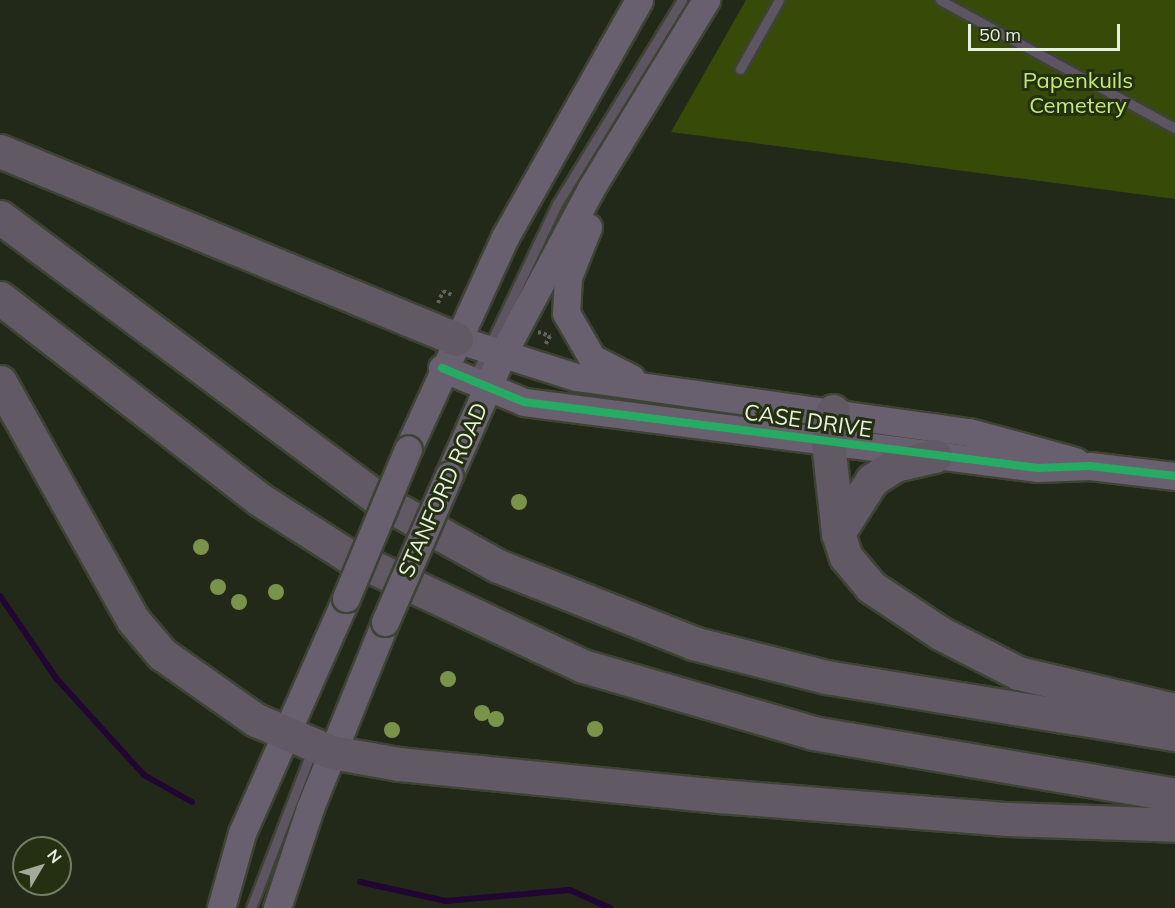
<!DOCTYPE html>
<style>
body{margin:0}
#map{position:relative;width:1175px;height:908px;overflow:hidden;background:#232918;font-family:Mulish,sans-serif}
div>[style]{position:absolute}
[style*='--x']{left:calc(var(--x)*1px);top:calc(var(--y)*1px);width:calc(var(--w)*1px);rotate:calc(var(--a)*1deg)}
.green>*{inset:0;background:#384a08}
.stream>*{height:6px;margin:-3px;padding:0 3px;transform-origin:3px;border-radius:3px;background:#210532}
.path>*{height:4px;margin-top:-2px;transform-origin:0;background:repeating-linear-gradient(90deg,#656266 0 3px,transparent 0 6px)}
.roads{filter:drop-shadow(2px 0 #3e4335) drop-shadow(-2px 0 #3e4335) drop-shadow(0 2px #3e4335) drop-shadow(0 -2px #3e4335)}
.lane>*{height:9px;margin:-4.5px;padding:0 4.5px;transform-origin:4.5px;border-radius:4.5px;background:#5d5662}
.secondary>*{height:27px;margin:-13.5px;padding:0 13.5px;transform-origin:13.5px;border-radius:13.5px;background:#69606f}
.highway>*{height:33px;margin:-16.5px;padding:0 16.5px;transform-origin:16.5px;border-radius:16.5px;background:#615a64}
.bridges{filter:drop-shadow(2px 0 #3e4335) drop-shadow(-2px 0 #3e4335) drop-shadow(0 2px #3e4335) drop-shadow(0 -2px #3e4335)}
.secondary-bridge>*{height:27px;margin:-13.5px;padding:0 13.5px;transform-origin:13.5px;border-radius:13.5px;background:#69606f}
.cycleway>*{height:8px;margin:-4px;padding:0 4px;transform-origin:4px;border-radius:4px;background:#26ab63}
.trees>*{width:16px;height:16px;margin:-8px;border-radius:50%;background:#7a934b}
span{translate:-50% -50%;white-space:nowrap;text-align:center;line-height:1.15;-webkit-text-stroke:6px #252f12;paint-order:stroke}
.park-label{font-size:22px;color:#c2ea75}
.street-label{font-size:22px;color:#e8f0de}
.north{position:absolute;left:12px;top:836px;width:60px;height:60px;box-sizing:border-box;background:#252f12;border:2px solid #737c64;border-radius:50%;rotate:52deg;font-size:16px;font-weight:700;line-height:24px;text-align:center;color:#e8f0de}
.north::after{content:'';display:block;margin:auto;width:21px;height:27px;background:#a3aa99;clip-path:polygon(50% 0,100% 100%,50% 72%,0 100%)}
.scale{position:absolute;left:968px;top:24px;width:152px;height:27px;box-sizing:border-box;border:3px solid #e8f0de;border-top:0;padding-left:8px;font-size:18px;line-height:21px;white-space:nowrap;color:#e8f0de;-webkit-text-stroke:4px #252f12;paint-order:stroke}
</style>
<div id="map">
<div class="green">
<div style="clip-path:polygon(746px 0,1175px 0,1175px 199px,671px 132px)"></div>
</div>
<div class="stream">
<div style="--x:0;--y:596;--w:99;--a:55.7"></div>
<div style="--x:56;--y:678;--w:131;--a:47.8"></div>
<div style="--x:144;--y:775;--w:55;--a:29.4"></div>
<div style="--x:360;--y:882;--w:88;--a:12.5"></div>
<div style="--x:446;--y:901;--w:124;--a:-5.1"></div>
<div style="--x:570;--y:890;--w:44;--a:24.2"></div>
</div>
<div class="path">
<div style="--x:438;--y:303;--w:13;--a:-67"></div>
<div style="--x:443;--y:291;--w:12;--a:24"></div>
<div style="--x:538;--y:332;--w:13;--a:18"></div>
<div style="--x:550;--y:336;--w:10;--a:119"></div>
</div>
<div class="roads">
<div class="lane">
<div style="--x:940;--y:0;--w:268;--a:28.6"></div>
<div style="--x:740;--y:69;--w:79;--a:-60.5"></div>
<div style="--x:474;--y:378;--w:193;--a:-64.5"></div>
<div style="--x:557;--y:204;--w:239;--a:-58.5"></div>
<div style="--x:251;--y:908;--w:169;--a:-68.9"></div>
</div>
<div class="secondary">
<div style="--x:588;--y:227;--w:54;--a:111.8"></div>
<div style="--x:568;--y:277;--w:36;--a:93"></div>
<div style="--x:566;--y:313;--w:52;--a:60"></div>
<div style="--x:592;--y:358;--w:44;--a:27.1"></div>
<div style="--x:456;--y:339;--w:126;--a:17.6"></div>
<div style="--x:576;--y:377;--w:397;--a:8"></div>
<div style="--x:969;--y:432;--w:110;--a:15.3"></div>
<div style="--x:442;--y:368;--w:89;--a:22.5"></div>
<div style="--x:524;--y:402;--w:518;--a:7.32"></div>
<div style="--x:1038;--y:468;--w:52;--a:-2.2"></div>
<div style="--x:1090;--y:466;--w:86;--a:6.7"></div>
<div style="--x:408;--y:449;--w:233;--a:-65.4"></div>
<div style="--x:505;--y:237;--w:272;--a:-60.5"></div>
<div style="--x:449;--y:475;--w:129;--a:-66.2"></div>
<div style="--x:501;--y:357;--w:189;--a:-61.9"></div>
<div style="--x:590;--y:190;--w:223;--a:-58.6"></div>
<div style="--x:221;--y:908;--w:78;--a:-74.4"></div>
<div style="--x:242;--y:833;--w:257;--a:-66.1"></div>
<div style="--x:277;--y:908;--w:105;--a:-71.7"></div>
<div style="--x:310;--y:808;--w:201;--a:-68"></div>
</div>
<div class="highway">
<div style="--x:0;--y:151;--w:493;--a:22.4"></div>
<div style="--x:0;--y:217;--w:472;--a:36.7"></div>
<div style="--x:378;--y:499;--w:137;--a:29.2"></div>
<div style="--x:498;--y:566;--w:210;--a:21.5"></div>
<div style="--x:693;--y:643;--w:137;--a:14.3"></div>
<div style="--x:826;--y:677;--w:354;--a:9.3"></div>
<div style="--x:0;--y:298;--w:328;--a:37.8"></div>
<div style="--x:259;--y:499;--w:104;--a:32.5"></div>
<div style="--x:347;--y:555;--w:261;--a:25.2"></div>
<div style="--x:583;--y:666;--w:240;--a:16.2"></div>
<div style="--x:813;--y:733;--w:367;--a:9.7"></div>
<div style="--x:0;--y:382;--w:273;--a:60.8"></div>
<div style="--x:133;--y:620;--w:45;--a:49.5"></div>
<div style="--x:162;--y:654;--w:115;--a:35.1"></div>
<div style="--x:256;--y:720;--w:82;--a:23.1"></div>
<div style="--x:331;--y:752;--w:69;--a:10"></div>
<div style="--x:399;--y:764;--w:323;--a:5.7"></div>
<div style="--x:720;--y:796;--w:288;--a:4.6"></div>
<div style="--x:1007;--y:819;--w:168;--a:2"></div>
<div style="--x:833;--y:411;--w:31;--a:99"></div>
<div style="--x:828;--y:442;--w:92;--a:83.7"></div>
<div style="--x:838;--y:533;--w:25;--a:72"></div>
<div style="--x:846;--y:557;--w:39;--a:50"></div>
<div style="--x:871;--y:587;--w:83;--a:33.7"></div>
<div style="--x:940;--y:633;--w:88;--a:27.1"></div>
<div style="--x:1018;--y:673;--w:161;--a:13.3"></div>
<div style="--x:838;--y:533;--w:63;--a:-57.3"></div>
<div style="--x:872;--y:480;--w:27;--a:-33"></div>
<div style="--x:895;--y:465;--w:41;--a:-12.7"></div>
</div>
</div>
<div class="bridges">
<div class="secondary-bridge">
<div style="--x:346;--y:598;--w:161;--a:-67.4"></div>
<div style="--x:385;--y:622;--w:160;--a:-66.5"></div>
</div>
</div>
<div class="cycleway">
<div style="--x:442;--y:368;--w:89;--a:22.5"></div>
<div style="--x:524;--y:402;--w:518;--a:7.32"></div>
<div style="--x:1038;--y:468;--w:52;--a:-2.2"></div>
<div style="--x:1090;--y:466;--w:86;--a:6.7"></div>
</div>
<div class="trees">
<div style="left:519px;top:502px"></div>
<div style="left:201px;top:547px"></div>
<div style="left:218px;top:587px"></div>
<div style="left:276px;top:592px"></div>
<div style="left:239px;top:602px"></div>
<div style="left:448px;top:679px"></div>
<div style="left:482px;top:713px"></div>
<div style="left:496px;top:719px"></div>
<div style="left:595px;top:729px"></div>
<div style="left:392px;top:730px"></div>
</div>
<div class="park-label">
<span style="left:1078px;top:93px">Papenkuils<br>Cemetery</span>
</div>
<div class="street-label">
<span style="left:808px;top:421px;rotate:8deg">CASE DRIVE</span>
<span style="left:443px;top:490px;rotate:-66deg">STANFORD ROAD</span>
</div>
<div class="north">N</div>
<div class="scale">50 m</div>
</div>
